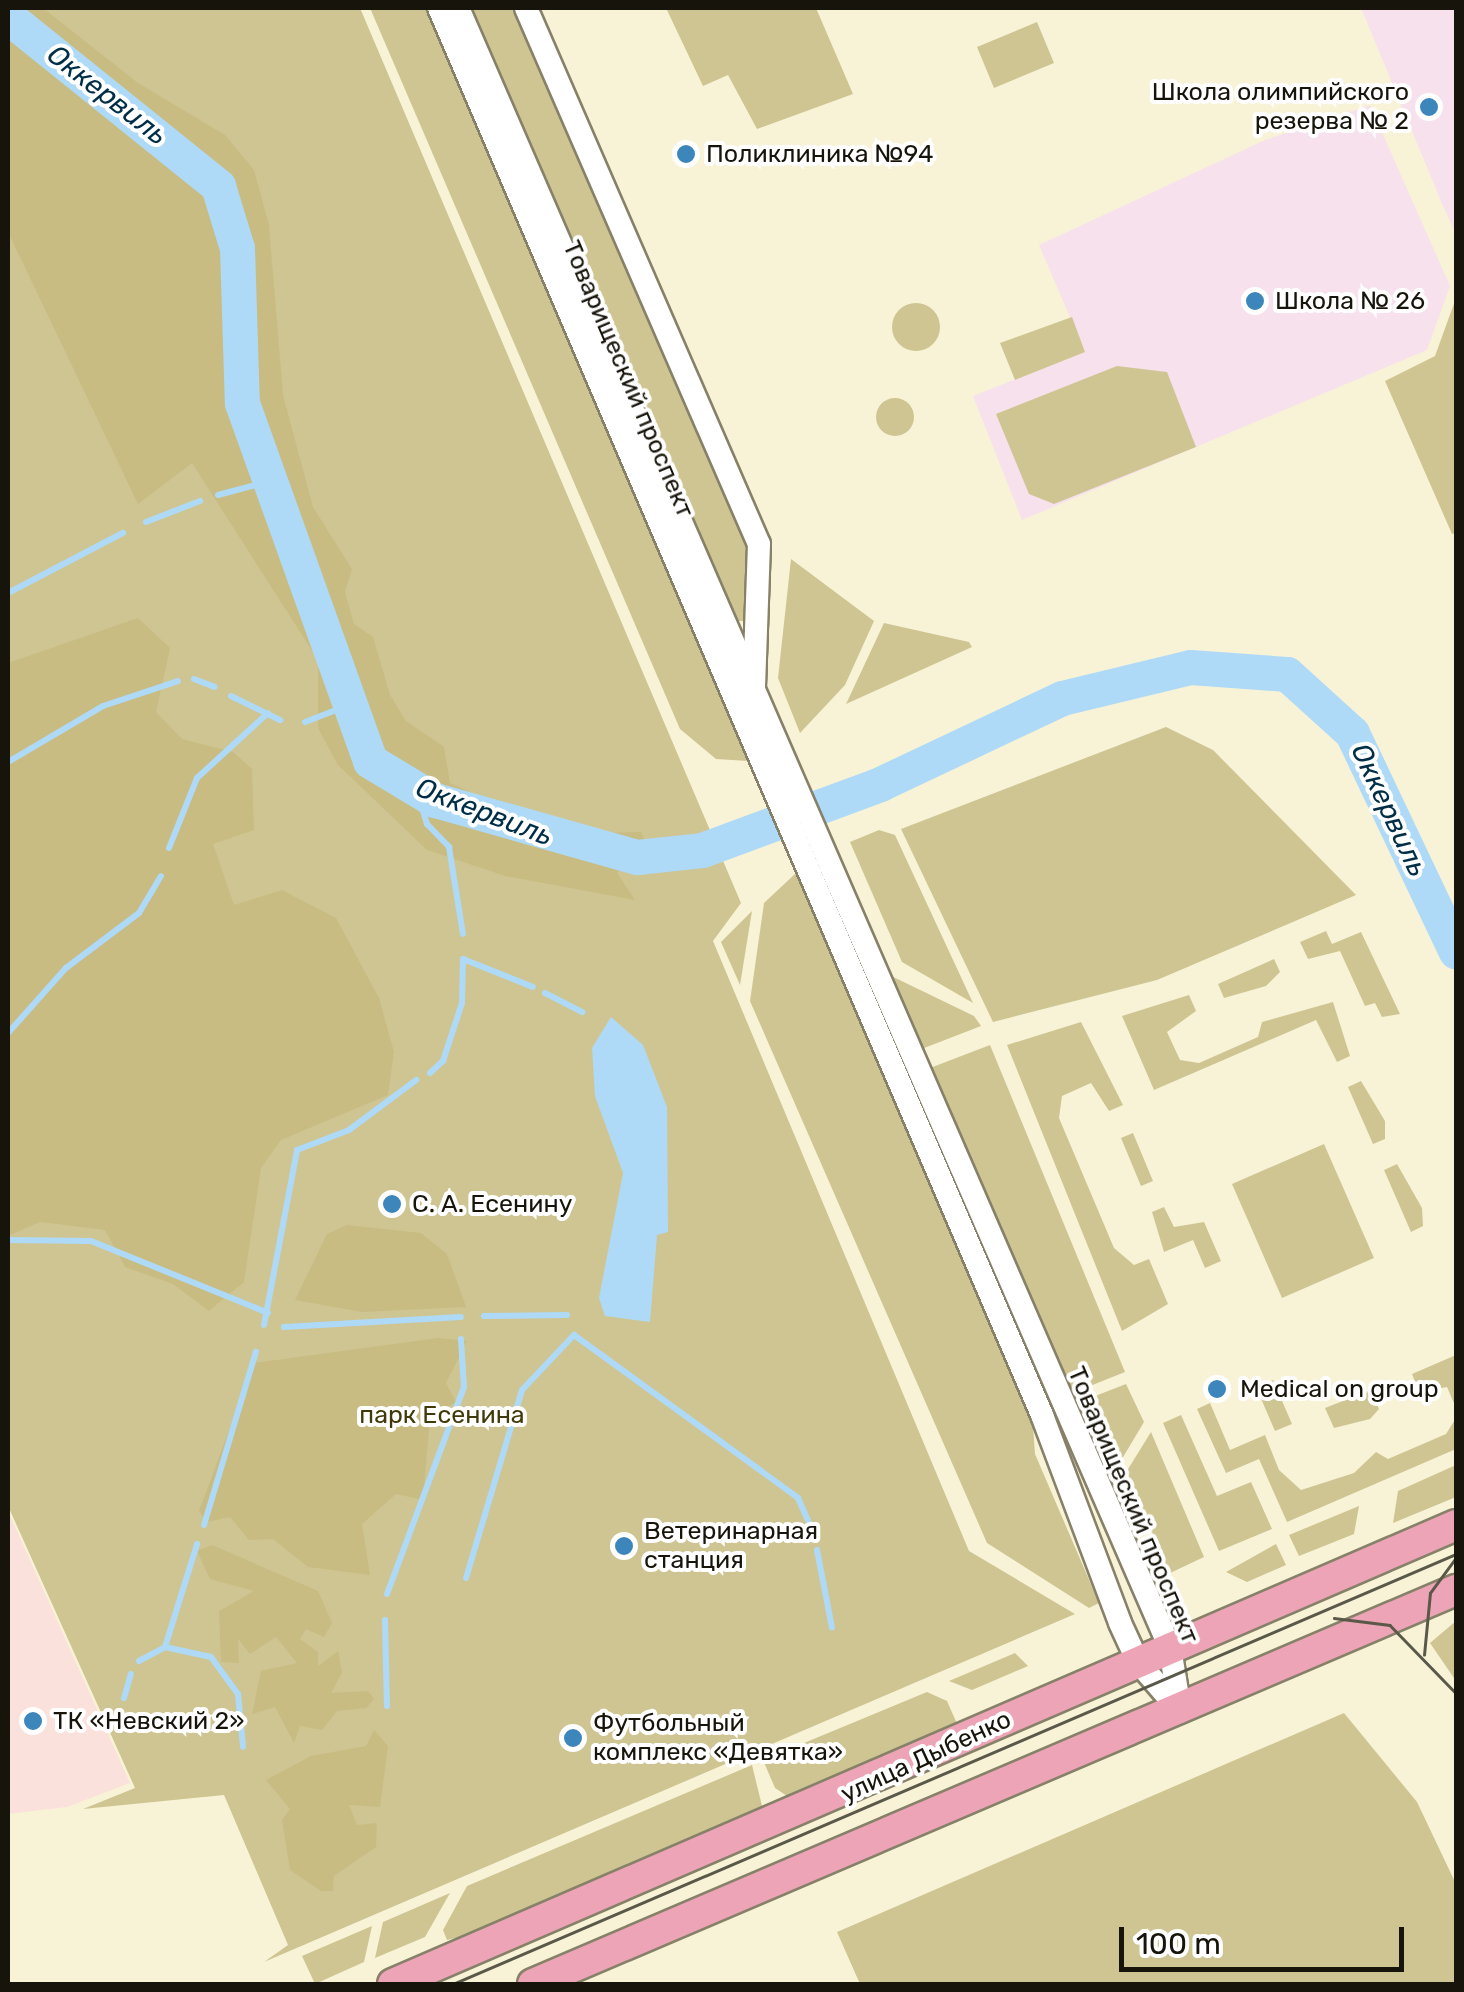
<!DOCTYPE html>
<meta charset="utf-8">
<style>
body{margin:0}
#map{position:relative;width:1464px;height:1992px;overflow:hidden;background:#f8f3d7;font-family:Rubik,sans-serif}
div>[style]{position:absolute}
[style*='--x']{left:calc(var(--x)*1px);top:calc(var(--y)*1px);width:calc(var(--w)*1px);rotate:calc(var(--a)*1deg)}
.commercial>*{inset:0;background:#fbe1db}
.education>*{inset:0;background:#f7e1ed}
.green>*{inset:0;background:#cfc592}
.round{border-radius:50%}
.forest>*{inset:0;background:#c8bc82}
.water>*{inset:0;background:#aedaf8}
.stream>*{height:6px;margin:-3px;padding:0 3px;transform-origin:3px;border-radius:3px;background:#aedaf8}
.river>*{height:35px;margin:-17.5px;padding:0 17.5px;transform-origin:17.5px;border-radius:17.5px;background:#aedaf8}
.roads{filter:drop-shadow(2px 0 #868168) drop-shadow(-2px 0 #868168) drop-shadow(0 2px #868168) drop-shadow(0 -2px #868168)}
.minor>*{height:22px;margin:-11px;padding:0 11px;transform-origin:11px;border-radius:11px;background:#fff}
.major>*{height:30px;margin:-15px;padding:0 15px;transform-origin:15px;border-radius:15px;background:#eea4b7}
.tram>*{height:2.5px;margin:-1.25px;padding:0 1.25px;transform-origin:1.25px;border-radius:1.25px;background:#5a5848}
.dots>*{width:28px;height:28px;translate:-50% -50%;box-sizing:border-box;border:5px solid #fff;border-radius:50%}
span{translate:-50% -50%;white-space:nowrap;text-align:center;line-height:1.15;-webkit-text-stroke:8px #fff;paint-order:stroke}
.poi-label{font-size:25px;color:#17150b}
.right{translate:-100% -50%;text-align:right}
.left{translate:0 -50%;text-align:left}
.street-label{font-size:25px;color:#17150b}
.park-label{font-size:25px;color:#413909}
.water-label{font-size:28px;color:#002e47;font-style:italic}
.frame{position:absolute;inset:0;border:10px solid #17150b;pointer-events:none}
.scale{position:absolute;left:1119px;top:1927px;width:285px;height:45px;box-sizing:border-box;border:5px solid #17150b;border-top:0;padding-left:12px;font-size:30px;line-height:35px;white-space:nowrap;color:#17150b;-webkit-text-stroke:8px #fff;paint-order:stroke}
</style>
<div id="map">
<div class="commercial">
<div style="clip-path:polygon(8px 1511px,130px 1783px,67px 1807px,8px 1814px)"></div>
</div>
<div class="education">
<div style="clip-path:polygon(1361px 8px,1456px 8px,1456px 234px,1443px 206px)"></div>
<div style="clip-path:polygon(1370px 105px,1450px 286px,1427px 350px,1022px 520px,973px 396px,1085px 352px,1039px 245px,1265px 140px)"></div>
</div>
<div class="green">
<div style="clip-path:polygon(8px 8px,360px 8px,741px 903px,713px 941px,969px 1551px,1075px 1614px,264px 1962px,288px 1945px,224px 1795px,83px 1809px,135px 1788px,8px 1506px)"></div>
<div style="clip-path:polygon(370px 8px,426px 8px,748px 761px,716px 759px,680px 729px)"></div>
<div style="clip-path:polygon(470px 8px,512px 8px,749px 549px,747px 621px,737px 621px)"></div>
<div style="clip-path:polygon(666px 8px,816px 8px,853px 94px,757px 129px,728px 75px,703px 86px)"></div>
<div style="clip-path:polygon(1037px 22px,1054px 63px,994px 88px,977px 47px)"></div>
<div style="clip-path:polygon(1456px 298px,1456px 533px,1452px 534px,1385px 381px,1435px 356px)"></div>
<div class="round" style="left:892px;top:303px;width:48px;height:48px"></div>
<div style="clip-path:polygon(1072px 317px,1085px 352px,1015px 380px,1000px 343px)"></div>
<div style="clip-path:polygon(1117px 366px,1167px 372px,1196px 447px,1054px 504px,1029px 494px,996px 414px)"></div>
<div class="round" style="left:876px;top:398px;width:38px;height:38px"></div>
<div style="clip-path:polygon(791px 559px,874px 621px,845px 685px,800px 733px,778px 678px)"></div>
<div style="clip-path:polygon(884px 623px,969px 642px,972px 647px,846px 704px)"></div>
<div style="clip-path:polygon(1166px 727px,1213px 750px,1356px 895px,1157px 980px,993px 1022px,901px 829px)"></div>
<div style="clip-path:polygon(879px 830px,895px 835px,973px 1003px,902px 962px,850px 842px)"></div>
<div style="clip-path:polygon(796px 873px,1033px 1425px,1035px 1454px,1099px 1603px,1089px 1608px,987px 1543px,750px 1001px,764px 903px)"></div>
<div style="clip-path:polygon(752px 911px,740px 985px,721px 942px)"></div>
<div style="clip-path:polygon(1326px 931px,1332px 944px,1361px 932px,1400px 1014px,1382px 1017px,1375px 1003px,1365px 1006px,1340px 951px,1308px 959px,1300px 942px)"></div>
<div style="clip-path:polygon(1274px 959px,1280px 972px,1266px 986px,1224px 998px,1218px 984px)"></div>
<div style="clip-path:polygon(883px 972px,974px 1016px,981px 1026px,919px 1050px)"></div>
<div style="clip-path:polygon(1189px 995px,1196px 1011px,1167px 1032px,1180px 1060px,1199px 1063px,1258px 1037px,1262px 1022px,1333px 1002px,1350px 1056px,1337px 1062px,1316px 1020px,1154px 1090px,1122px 1016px)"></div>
<div style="clip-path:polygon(1081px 1022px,1123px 1105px,1109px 1111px,1091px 1083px,1062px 1096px,1059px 1118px,1114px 1248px,1134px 1265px,1149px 1259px,1168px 1304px,1122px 1331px,1007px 1045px)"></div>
<div style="clip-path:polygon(990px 1045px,1125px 1372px,1070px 1394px,930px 1068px)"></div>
<div style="clip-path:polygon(1361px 1081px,1385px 1121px,1385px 1139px,1373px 1144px,1348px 1087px)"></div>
<div style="clip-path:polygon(1133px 1133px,1153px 1181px,1141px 1186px,1121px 1138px)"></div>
<div style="clip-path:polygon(1324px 1144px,1374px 1258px,1282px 1298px,1232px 1184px)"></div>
<div style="clip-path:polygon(1397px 1164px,1422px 1208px,1423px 1226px,1411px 1232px,1384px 1170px)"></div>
<div style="clip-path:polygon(1164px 1207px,1174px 1227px,1204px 1222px,1221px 1261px,1205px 1268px,1193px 1240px,1164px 1252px,1152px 1212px)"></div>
<div style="clip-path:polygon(1456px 1355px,1456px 1408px,1447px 1387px,1419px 1392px,1412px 1374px)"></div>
<div style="clip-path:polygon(1273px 1380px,1292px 1424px,1275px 1431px,1256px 1387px)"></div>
<div style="clip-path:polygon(1126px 1384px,1144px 1422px,1110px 1479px,1072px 1405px)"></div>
<div style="clip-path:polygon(1371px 1390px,1379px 1409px,1370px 1419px,1334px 1428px,1325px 1408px)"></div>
<div style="clip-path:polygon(1210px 1403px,1230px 1450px,1265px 1435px,1279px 1470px,1301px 1490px,1354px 1473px,1376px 1452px,1388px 1459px,1446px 1434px,1456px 1418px,1456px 1449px,1287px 1522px,1259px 1459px,1226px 1473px,1197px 1409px)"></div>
<div style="clip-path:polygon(1181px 1415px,1217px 1496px,1251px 1482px,1272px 1529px,1219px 1551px,1163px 1423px)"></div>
<div style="clip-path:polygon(1151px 1432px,1204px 1557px,1168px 1574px,1125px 1474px)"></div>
<div style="clip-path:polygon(1456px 1465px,1456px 1497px,1393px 1523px,1398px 1491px)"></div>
<div style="clip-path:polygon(1359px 1506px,1354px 1534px,1299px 1556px,1289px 1535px)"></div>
<div style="clip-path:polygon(1276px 1544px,1286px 1565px,1247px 1582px,1226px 1572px)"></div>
<div style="clip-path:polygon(1456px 1621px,1456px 1681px,1430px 1643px)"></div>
<div style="clip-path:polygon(1015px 1653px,1028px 1666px,972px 1690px,949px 1681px)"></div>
<div style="clip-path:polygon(927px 1692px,947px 1701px,958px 1726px,793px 1800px,775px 1788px,763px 1760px)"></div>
<div style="clip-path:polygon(1344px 1713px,1417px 1802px,1456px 1884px,1456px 1984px,860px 1984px,837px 1932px)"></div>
<div style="clip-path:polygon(752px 1765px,763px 1810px,507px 1926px,447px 1940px,443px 1930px,467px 1886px)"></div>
<div style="clip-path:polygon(450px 1893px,425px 1937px,375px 1958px,383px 1922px)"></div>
<div style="clip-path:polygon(372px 1926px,364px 1962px,315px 1984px,302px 1956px)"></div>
</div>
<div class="forest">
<div style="clip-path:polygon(8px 8px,43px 8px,138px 83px,225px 135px,254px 170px,269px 225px,283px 395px,313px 507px,352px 569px,345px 592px,354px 624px,373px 637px,390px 695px,406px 721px,444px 747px,450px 783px,560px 834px,641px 832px,647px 845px,617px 873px,635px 900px,505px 876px,427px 850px,338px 765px,318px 728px,318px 660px,192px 463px,138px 504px,8px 232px)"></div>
<div style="clip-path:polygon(138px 618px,170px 648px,156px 712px,182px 739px,233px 752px,252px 769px,254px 830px,213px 844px,234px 905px,282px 890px,336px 918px,379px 998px,394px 1052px,388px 1095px,281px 1140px,261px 1168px,244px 1282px,209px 1311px,173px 1284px,125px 1267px,105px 1230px,40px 1222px,8px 1236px,8px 663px)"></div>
<div style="clip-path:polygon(347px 1225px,421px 1233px,447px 1254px,466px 1307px,362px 1312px,295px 1300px,327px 1234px)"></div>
<div style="clip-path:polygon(438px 1338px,467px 1341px,446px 1383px,456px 1402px,430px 1417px,423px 1500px,396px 1494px,362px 1524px,370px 1575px,308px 1567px,273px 1539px,249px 1540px,230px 1517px,207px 1522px,199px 1511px,254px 1363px)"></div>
<div style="clip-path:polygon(212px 1545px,318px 1591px,332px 1623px,324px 1637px,306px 1629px,300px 1639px,318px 1652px,318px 1666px,338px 1651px,342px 1673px,331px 1693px,368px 1691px,374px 1699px,366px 1708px,337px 1711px,322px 1730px,300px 1726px,294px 1743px,275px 1707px,252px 1714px,261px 1671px,297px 1663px,276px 1637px,250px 1654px,238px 1639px,239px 1663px,221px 1662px,219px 1611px,254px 1591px,210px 1579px,197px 1551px)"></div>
<div style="clip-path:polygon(374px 1730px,388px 1746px,380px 1807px,349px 1805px,357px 1825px,377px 1823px,376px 1847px,334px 1876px,333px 1891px,321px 1891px,290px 1870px,282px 1820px,290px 1809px,266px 1780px,311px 1756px,366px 1746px)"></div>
</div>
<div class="water">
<div style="clip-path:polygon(611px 1017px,643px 1045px,667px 1107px,668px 1232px,657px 1235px,650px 1322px,605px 1316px,599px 1298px,623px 1173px,595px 1096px,592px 1048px)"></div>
</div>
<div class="stream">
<div style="--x:218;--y:495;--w:55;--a:-14.8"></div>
<div style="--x:146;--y:522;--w:58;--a:-21.3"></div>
<div style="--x:8;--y:593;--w:130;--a:-27.6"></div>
<div style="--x:194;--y:679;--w:22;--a:21"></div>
<div style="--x:231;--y:696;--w:55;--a:26.1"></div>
<div style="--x:305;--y:722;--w:47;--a:-21.1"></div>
<div style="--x:8;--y:762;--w:110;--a:-30.5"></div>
<div style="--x:103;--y:706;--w:79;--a:-18.4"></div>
<div style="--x:416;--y:788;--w:38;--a:73"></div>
<div style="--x:427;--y:824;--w:32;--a:46"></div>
<div style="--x:449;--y:847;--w:88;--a:80.9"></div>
<div style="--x:169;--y:848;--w:75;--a:-68.2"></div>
<div style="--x:197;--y:778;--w:96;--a:-42.5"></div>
<div style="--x:545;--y:993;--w:42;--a:27.2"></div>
<div style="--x:8;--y:1033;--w:87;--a:-48.3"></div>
<div style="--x:66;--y:968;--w:91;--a:-37"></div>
<div style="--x:139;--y:913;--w:43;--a:-59.3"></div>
<div style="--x:430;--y:1073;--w:18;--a:-43"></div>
<div style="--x:443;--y:1061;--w:61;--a:-71.9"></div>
<div style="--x:462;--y:1003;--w:44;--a:-88.7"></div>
<div style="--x:463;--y:959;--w:75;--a:21.8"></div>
<div style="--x:8;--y:1240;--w:83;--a:0.7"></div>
<div style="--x:91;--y:1241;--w:191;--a:22.1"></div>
<div style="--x:484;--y:1316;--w:83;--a:-0.7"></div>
<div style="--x:264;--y:1325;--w:178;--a:-79.3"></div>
<div style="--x:297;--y:1150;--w:56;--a:-21"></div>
<div style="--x:349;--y:1130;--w:84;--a:-36.7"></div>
<div style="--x:284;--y:1327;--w:177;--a:-3.2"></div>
<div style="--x:204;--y:1525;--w:181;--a:-73.3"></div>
<div style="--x:817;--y:1550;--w:79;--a:79.1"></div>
<div style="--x:466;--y:1578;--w:196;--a:-73.4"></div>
<div style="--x:522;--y:1390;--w:76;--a:-46.6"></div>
<div style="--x:574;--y:1335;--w:277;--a:36"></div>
<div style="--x:798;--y:1498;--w:36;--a:66"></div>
<div style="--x:387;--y:1594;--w:221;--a:-69.6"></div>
<div style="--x:464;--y:1387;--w:48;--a:-93.6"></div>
<div style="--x:385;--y:1620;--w:86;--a:88.7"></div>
<div style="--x:165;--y:1647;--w:108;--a:-72.7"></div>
<div style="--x:139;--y:1661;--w:30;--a:-28"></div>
<div style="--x:165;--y:1647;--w:47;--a:12.3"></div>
<div style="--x:211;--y:1657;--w:46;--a:53.9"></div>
<div style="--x:238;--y:1694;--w:53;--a:84.6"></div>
<div style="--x:124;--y:1698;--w:25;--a:-74"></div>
</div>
<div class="river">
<div style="--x:8;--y:17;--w:270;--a:38.8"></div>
<div style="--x:218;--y:186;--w:65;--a:73"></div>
<div style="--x:237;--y:248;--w:155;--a:88.2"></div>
<div style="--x:242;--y:403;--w:380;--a:70.3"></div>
<div style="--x:370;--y:761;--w:76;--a:31"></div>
<div style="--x:435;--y:800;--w:210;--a:15.8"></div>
<div style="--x:637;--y:857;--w:65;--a:-6.1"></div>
<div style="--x:702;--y:850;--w:190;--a:-20.3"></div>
<div style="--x:880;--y:784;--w:201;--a:-25.3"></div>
<div style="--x:1062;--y:698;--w:132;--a:-13.6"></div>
<div style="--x:1190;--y:667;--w:97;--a:4.1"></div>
<div style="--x:1287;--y:674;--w:88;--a:42.2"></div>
<div style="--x:1352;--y:733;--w:242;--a:64.6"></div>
</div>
<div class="roads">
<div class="minor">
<div style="--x:439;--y:8;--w:1531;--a:66.8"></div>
<div style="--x:1042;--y:1415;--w:222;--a:69.4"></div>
<div style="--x:1120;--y:1623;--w:43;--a:65.2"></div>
<div style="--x:1138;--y:1662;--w:65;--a:49.4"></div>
<div style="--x:458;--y:8;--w:1788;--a:66.53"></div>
<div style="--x:1170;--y:1648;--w:63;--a:80.8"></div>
<div style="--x:526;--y:8;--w:584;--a:66.51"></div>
<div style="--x:759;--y:544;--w:144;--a:92"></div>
</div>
<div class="major">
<div style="--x:393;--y:1984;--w:1158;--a:-23.35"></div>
<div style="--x:533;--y:1984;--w:1004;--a:-23.12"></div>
</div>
</div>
<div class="tram">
<div style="--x:1334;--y:1618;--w:56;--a:7.1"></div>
<div style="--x:1390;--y:1625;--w:95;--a:45.9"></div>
<div style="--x:1424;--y:1655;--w:62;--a:-84.5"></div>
<div style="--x:1430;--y:1593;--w:42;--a:-53.7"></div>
<div style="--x:453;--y:1984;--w:1091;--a:-23.21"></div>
</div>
<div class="dots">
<div style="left:1429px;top:107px;background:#3d86bb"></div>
<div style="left:686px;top:154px;background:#3d86bb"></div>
<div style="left:1255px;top:301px;background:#3d86bb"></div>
<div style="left:392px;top:1204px;background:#3d86bb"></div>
<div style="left:1217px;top:1389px;background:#3d86bb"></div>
<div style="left:624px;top:1546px;background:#3d86bb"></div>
<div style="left:33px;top:1721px;background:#3d86bb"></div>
<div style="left:573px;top:1738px;background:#3d86bb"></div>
</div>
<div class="poi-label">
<span class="right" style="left:1409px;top:107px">Школа олимпийского<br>резерва № 2</span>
<span class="left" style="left:706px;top:154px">Поликлиника №94</span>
<span class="left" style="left:1275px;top:301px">Школа № 26</span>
<span class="left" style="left:412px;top:1204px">С. А. Есенину</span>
<span class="left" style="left:1240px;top:1389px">Medical on group</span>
<span class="left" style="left:644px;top:1546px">Ветеринарная<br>станция</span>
<span class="left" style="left:53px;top:1721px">ТК «Невский 2»</span>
<span class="left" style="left:593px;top:1738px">Футбольный<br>комплекс «Девятка»</span>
</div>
<div class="street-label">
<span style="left:628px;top:379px;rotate:67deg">Товарищеский проспект</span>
<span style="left:1133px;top:1505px;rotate:67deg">Товарищеский проспект</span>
<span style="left:926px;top:1757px;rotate:-25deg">улица Дыбенко</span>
</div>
<div class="park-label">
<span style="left:442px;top:1415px">парк Есенина</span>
</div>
<div class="water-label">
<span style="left:107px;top:95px;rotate:38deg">Оккервиль</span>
<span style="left:1389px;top:810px;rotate:65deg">Оккервиль</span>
<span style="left:484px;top:812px;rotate:21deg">Оккервиль</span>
</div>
<div class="frame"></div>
<div class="scale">100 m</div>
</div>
